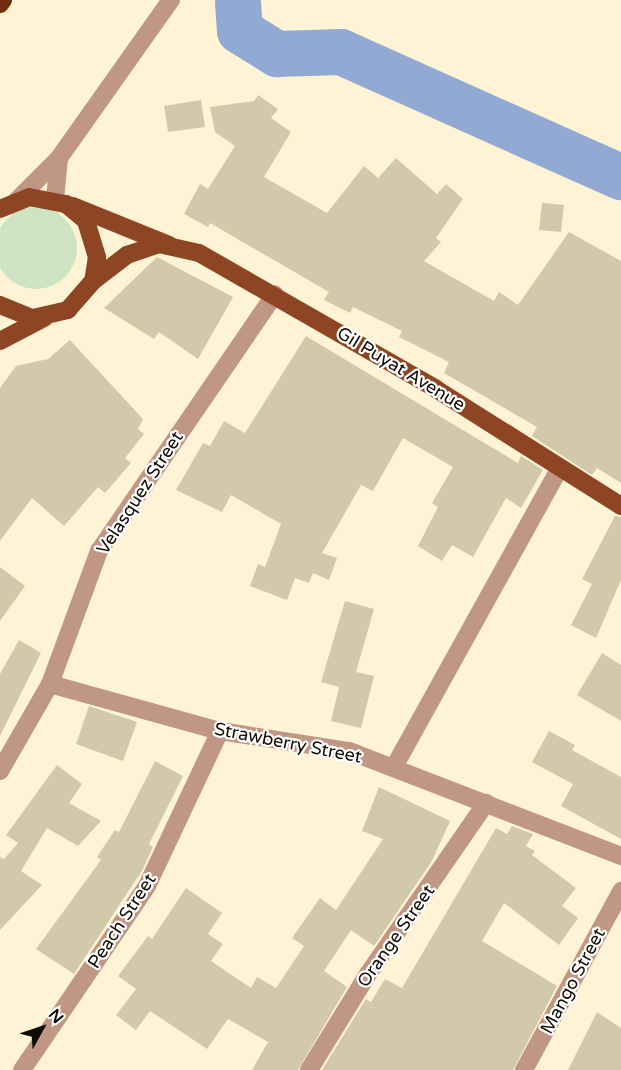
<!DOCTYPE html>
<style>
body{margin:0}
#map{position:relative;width:621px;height:1070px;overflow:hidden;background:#fef4d5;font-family:"Varela Round",sans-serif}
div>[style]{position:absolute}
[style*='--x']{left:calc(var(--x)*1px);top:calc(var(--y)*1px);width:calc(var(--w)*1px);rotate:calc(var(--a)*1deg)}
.green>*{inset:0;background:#cde3c3}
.round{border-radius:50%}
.river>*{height:46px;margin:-23px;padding:0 23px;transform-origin:23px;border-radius:23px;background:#91a9d3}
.building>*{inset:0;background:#d2c9aa}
.minor>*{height:18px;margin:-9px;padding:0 9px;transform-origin:9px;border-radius:9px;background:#c09684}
.major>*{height:18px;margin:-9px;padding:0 9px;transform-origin:9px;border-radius:9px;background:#8d4523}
.highway>*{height:18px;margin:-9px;padding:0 9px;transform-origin:9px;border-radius:9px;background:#6f2f0d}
span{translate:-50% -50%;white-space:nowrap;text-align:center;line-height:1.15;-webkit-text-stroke:4.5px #fff;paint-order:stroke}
.street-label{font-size:18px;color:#100d03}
.north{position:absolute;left:12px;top:998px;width:60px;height:60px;-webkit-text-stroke:4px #fff;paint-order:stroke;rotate:50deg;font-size:16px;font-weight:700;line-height:24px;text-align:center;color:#100d03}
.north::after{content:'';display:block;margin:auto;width:21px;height:27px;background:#100d03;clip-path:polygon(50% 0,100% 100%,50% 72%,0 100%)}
</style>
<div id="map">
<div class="green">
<div class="round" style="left:-5px;top:207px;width:82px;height:82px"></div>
</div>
<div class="river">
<div style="--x:238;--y:3;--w:28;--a:86"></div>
<div style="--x:240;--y:31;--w:44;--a:31.9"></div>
<div style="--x:277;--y:54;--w:64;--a:-1.8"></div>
<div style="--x:341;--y:52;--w:307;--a:24.1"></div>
</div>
<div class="building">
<div style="clip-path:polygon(258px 95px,278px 109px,271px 118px,291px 132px,264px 177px,327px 213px,364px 166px,378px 178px,396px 158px,437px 194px,446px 184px,463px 199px,436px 238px,441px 242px,424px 261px,494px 301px,499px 292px,518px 305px,569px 232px,621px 261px,621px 483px,597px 468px,592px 475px,532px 436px,537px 427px,444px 373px,449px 362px,399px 337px,402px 331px,353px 307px,350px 313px,324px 300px,329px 292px,210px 223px,208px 227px,184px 214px,200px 184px,208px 189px,235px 146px,215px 132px,210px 107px,254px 101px)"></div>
<div style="clip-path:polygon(201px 100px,205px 127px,168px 132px,164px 106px)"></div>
<div style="clip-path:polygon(542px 203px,564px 205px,561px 232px,539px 230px)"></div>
<div style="clip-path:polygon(157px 257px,233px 297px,198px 359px,159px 332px,154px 339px,104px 308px)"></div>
<div style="clip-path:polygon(306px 336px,518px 463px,521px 456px,543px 470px,521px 508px,506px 498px,473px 557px,452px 545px,442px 561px,418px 546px,438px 507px,432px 503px,453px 467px,403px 438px,373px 491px,361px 485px,322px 553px,337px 558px,329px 580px,313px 573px,309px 583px,295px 578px,287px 600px,250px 586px,258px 564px,265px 567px,281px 524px,231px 495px,222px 512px,176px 490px,203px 443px,210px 446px,224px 421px,245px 433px)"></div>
<div style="clip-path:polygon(70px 340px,143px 419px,138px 429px,144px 434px,125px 458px,131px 463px,105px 493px,98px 487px,64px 526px,32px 498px,0 541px,0 388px,16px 366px,48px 359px)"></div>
<div style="clip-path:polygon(615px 516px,621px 517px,621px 580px,596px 638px,571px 625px,592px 584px,582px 579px)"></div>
<div style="clip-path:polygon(0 567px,25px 586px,0 621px)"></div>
<div style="clip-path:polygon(345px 601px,374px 609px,356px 672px,374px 676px,361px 728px,331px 721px,339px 687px,321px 682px)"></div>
<div style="clip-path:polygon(19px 640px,41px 653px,0 736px,0 674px)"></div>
<div style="clip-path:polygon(602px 653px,621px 665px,621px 721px,577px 695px)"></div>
<div style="clip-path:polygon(89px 706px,137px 722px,123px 761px,76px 744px)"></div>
<div style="clip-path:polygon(549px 731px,575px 745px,572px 750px,621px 777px,621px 839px,561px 806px,573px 784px,532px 762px)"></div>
<div style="clip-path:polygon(155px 761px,183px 776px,149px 844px,153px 847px,143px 869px,74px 974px,36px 949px,101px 860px,97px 857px,115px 830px,119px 832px)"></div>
<div style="clip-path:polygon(57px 765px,82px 784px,69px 803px,101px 821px,78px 846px,47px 828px,21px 871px,42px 885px,0 930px,0 857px,4px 859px,18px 843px,6px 835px)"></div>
<div style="clip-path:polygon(379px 787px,450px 821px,432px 861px,374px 946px,351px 930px,324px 971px,347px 987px,298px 1070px,252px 1070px,268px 1042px,228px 1019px,207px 1049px,150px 1011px,136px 1030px,116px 1015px,136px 989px,118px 976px,148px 936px,152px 939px,186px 888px,222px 913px,208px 934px,223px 944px,211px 961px,251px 988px,257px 977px,276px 988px,304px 946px,292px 938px,320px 898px,336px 910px,383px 839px,362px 831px)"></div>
<div style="clip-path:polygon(512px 826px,533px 834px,526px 846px,535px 851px,532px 855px,576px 888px,562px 906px,578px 918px,559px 945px,504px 903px,482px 941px,557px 986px,513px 1070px,322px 1070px,366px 999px,371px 1002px,385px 979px,402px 988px,496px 828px,507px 834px)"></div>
<div style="clip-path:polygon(597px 1012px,621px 1028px,621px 1070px,568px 1070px)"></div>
</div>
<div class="minor">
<div style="--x:55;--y:199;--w:41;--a:-84.4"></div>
<div style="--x:17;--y:200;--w:59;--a:-45"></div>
<div style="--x:59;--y:158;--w:194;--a:-54.7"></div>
<div style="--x:50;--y:684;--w:176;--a:15.5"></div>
<div style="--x:220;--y:731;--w:131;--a:8.8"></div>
<div style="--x:349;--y:751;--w:292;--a:21.1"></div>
<div style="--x:394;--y:767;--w:342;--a:-61"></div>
<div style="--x:0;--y:771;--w:100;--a:-60.1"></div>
<div style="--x:50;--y:684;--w:142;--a:-69.8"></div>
<div style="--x:99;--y:551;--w:311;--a:-55.6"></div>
<div style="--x:22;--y:1070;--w:222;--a:-55.8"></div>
<div style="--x:147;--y:886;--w:171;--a:-64.8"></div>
<div style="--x:309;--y:1070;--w:113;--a:-58.4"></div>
<div style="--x:368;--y:974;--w:208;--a:-55.4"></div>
<div style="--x:524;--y:1070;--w:204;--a:-61.5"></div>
</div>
<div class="major">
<div style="--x:73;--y:206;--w:104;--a:22.1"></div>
<div style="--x:0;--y:209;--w:31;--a:-22"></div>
<div style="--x:29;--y:197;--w:38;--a:11"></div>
<div style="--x:66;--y:204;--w:26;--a:40"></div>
<div style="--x:86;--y:221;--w:38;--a:73"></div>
<div style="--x:97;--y:257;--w:24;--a:99"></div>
<div style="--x:93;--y:281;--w:38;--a:131"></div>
<div style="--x:68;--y:310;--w:37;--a:167"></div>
<div style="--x:32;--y:318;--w:35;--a:-158"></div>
<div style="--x:93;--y:281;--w:43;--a:-37.4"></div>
<div style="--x:127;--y:255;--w:34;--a:-19"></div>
<div style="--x:159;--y:244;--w:41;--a:12.7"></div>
<div style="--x:199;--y:253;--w:273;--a:29.8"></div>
<div style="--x:436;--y:389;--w:219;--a:32.3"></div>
<div style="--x:0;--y:341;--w:50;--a:-27.6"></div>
</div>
<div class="highway">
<div style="--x:0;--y:4;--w:5;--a:-53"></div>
</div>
<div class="street-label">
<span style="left:401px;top:369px;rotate:31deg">Gil Puyat Avenue</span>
<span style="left:140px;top:493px;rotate:-57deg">Velasquez Street</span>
<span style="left:288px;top:743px;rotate:11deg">Strawberry Street</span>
<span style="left:122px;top:921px;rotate:-57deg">Peach Street</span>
<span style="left:396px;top:936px;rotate:-55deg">Orange Street</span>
<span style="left:573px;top:981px;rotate:-62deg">Mango Street</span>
</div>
<div class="north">N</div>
</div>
